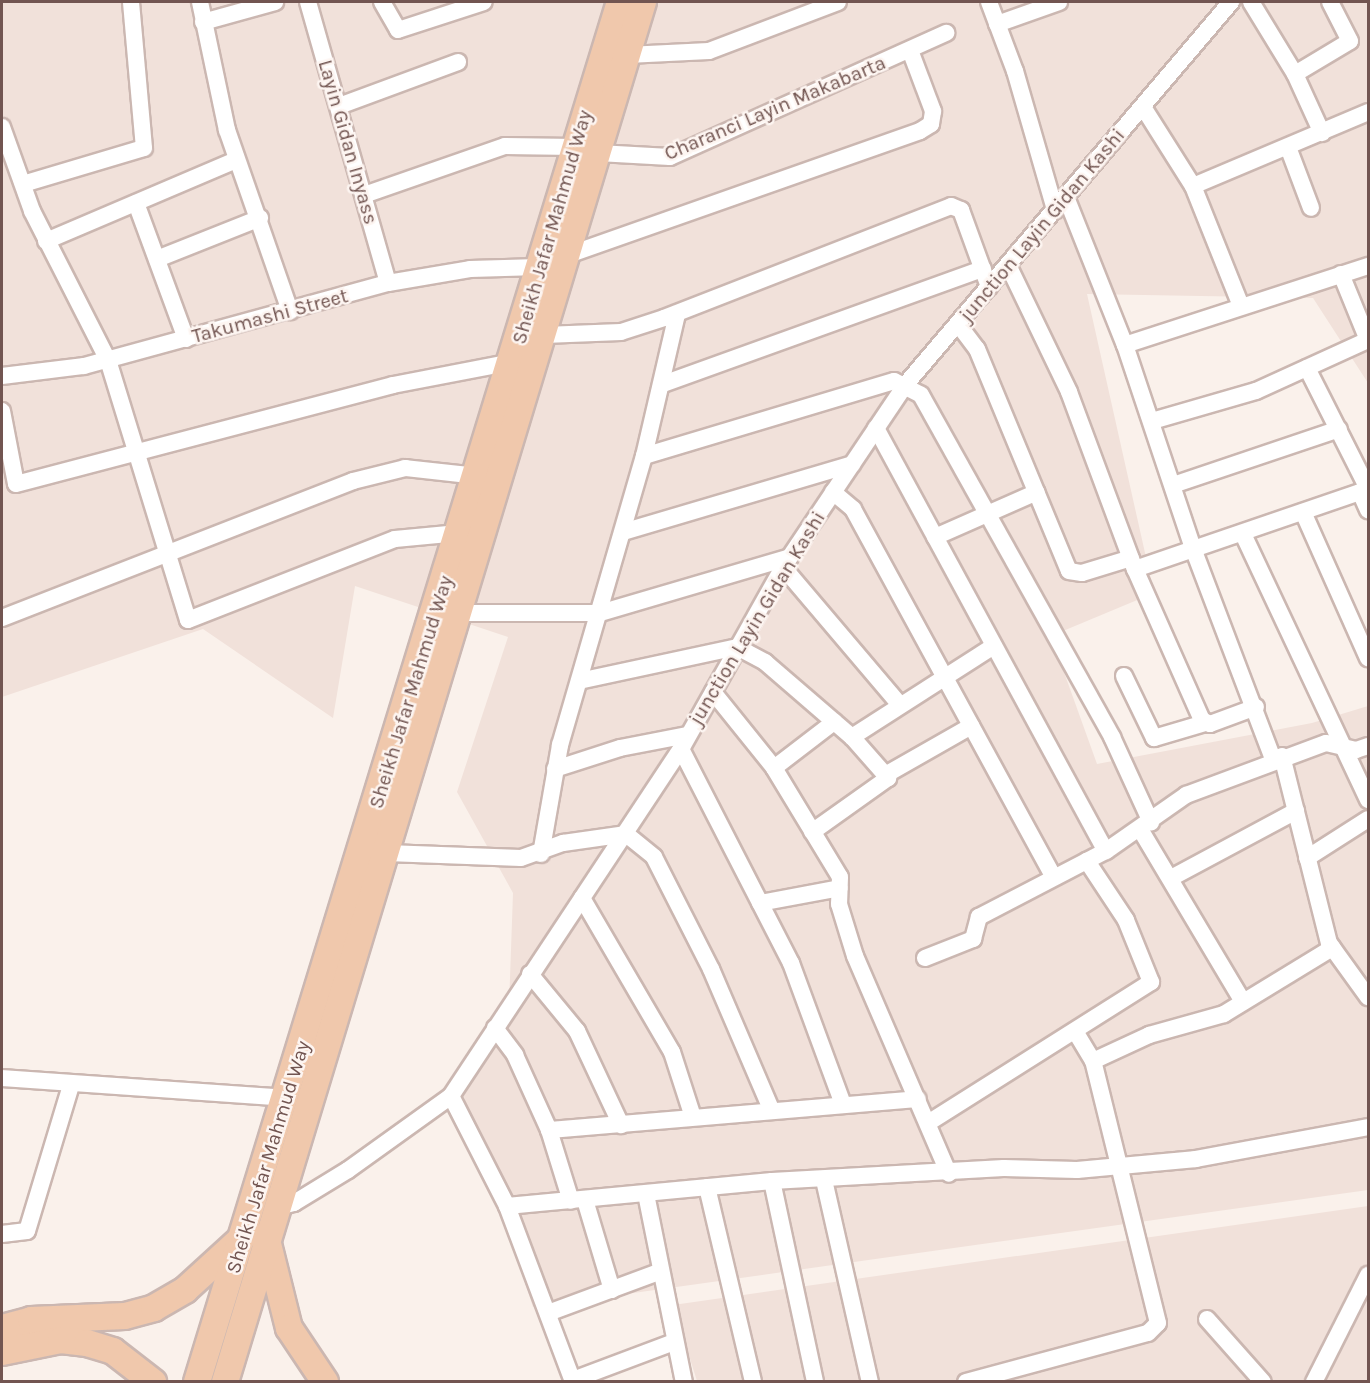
<!DOCTYPE html>
<style>
body{margin:0}
#map{position:relative;width:1370px;height:1383px;overflow:hidden;background:#faf1eb;font-family:Karla,sans-serif}
div>[style]{position:absolute}
[style*='--x']{left:calc(var(--x)*1px);top:calc(var(--y)*1px);width:calc(var(--w)*1px);rotate:calc(var(--a)*1deg)}
.residential>*{inset:0;background:#f1e1da}
.roads{filter:drop-shadow(2px 0 #cbb7b1) drop-shadow(-2px 0 #cbb7b1) drop-shadow(0 2px #cbb7b1) drop-shadow(0 -2px #cbb7b1)}
.street>*{height:16px;margin:-8px;padding:0 8px;transform-origin:8px;border-radius:8px;background:#fff}
.primary>*{height:26px;margin:-13px;padding:0 13px;transform-origin:13px;border-radius:13px;background:#f0c8ac}
span{translate:-50% -50%;white-space:nowrap;text-align:center;line-height:1.15;-webkit-text-stroke:5px #fdf5f1;paint-order:stroke}
.street-label{font-size:20px;color:#725551}
.frame{position:absolute;inset:0;border:3px solid #725551;pointer-events:none}
</style>
<div id="map">
<div class="residential">
<div style="clip-path:polygon(2px 2px,1368px 2px,1368px 383px,1313px 298px,1087px 294px,1154px 593px,1051px 636px,1097px 764px,1312px 723px,1368px 706px,1368px 1190px,533px 1307px,461px 1088px,509px 1006px,513px 893px,457px 792px,508px 637px,355px 586px,333px 718px,203px 629px,2px 697px)"></div>
<div style="clip-path:polygon(1368px 1206px,1368px 1381px,697px 1381px,673px 1305px)"></div>
</div>
<div class="roads">
<div class="street">
<div style="--x:200;--y:2;--w:131;--a:78.1"></div>
<div style="--x:227;--y:130;--w:192;--a:70.8"></div>
<div style="--x:308;--y:2;--w:292;--a:74.1"></div>
<div style="--x:382;--y:2;--w:32;--a:60"></div>
<div style="--x:398;--y:30;--w:90;--a:-18"></div>
<div style="--x:989;--y:2;--w:74;--a:69.4"></div>
<div style="--x:1015;--y:71;--w:145;--a:73.9"></div>
<div style="--x:1251;--y:2;--w:84;--a:58.6"></div>
<div style="--x:1295;--y:74;--w:65;--a:65.4"></div>
<div style="--x:203;--y:22;--w:75;--a:-15.5"></div>
<div style="--x:997;--y:24;--w:66;--a:-19.5"></div>
<div style="--x:627;--y:55;--w:82;--a:-2.8"></div>
<div style="--x:709;--y:51;--w:138;--a:-20.8"></div>
<div style="--x:1295;--y:74;--w:64;--a:-31"></div>
<div style="--x:1350;--y:41;--w:44;--a:-117.1"></div>
<div style="--x:339;--y:106;--w:127;--a:-20.3"></div>
<div style="--x:1143;--y:107;--w:93;--a:57.7"></div>
<div style="--x:1193;--y:186;--w:129;--a:68.2"></div>
<div style="--x:2;--y:127;--w:89;--a:70.3"></div>
<div style="--x:32;--y:211;--w:167;--a:63"></div>
<div style="--x:108;--y:360;--w:272;--a:72.9"></div>
<div style="--x:188;--y:620;--w:222;--a:-21.4"></div>
<div style="--x:395;--y:539;--w:64;--a:-5.4"></div>
<div style="--x:1288;--y:147;--w:65;--a:69.3"></div>
<div style="--x:598;--y:153;--w:72;--a:3.2"></div>
<div style="--x:670;--y:157;--w:303;--a:-24.2"></div>
<div style="--x:23;--y:184;--w:126;--a:-16.6"></div>
<div style="--x:144;--y:148;--w:147;--a:-95.1"></div>
<div style="--x:1193;--y:186;--w:190;--a:-22.9"></div>
<div style="--x:364;--y:195;--w:149;--a:-19.2"></div>
<div style="--x:505;--y:146;--w:70;--a:0.8"></div>
<div style="--x:1066;--y:197;--w:159;--a:68.3"></div>
<div style="--x:1125;--y:345;--w:217;--a:71.5"></div>
<div style="--x:1194;--y:551;--w:222;--a:69.2"></div>
<div style="--x:136;--y:203;--w:145;--a:69.8"></div>
<div style="--x:46;--y:241;--w:207;--a:-23.1"></div>
<div style="--x:568;--y:255;--w:373;--a:-19.4"></div>
<div style="--x:920;--y:131;--w:13;--a:-32"></div>
<div style="--x:931;--y:124;--w:13;--a:-81"></div>
<div style="--x:933;--y:111;--w:65;--a:-110.7"></div>
<div style="--x:157;--y:259;--w:111;--a:-21.7"></div>
<div style="--x:1008;--y:265;--w:141;--a:64.3"></div>
<div style="--x:1069;--y:392;--w:189;--a:69.6"></div>
<div style="--x:1135;--y:569;--w:165;--a:66.1"></div>
<div style="--x:1202;--y:720;--w:9;--a:27"></div>
<div style="--x:1210;--y:724;--w:49;--a:-20.3"></div>
<div style="--x:1341;--y:274;--w:71;--a:67.8"></div>
<div style="--x:958;--y:324;--w:31;--a:53"></div>
<div style="--x:977;--y:349;--w:240;--a:67.5"></div>
<div style="--x:1069;--y:571;--w:13;--a:9"></div>
<div style="--x:1082;--y:573;--w:51;--a:-17"></div>
<div style="--x:544;--y:335;--w:77;--a:-2.2"></div>
<div style="--x:621;--y:332;--w:45;--a:-18"></div>
<div style="--x:664;--y:318;--w:308;--a:-21.3"></div>
<div style="--x:951;--y:206;--w:11;--a:22"></div>
<div style="--x:961;--y:210;--w:82;--a:70"></div>
<div style="--x:1125;--y:345;--w:256;--a:-18"></div>
<div style="--x:1307;--y:368;--w:136;--a:63.2"></div>
<div style="--x:2;--y:376;--w:83;--a:-7"></div>
<div style="--x:84;--y:366;--w:315;--a:-15.3"></div>
<div style="--x:388;--y:283;--w:83;--a:-9.7"></div>
<div style="--x:470;--y:269;--w:69;--a:-1.7"></div>
<div style="--x:663;--y:384;--w:340;--a:-19.8"></div>
<div style="--x:2;--y:411;--w:74;--a:79.1"></div>
<div style="--x:16;--y:484;--w:390;--a:-14.7"></div>
<div style="--x:393;--y:385;--w:121;--a:-10.9"></div>
<div style="--x:1152;--y:421;--w:108;--a:-16.1"></div>
<div style="--x:1256;--y:391;--w:123;--a:-24.5"></div>
<div style="--x:876;--y:428;--w:481;--a:61.5"></div>
<div style="--x:644;--y:456;--w:261;--a:-16.7"></div>
<div style="--x:894;--y:381;--w:30;--a:27"></div>
<div style="--x:921;--y:395;--w:392;--a:60.8"></div>
<div style="--x:1112;--y:737;--w:94;--a:65.4"></div>
<div style="--x:1173;--y:485;--w:175;--a:-18.6"></div>
<div style="--x:833;--y:492;--w:26;--a:40"></div>
<div style="--x:853;--y:509;--w:419;--a:61.4"></div>
<div style="--x:1360;--y:492;--w:20;--a:66"></div>
<div style="--x:1303;--y:512;--w:160;--a:66"></div>
<div style="--x:623;--y:532;--w:239;--a:-16.5"></div>
<div style="--x:1243;--y:534;--w:294;--a:64.8"></div>
<div style="--x:935;--y:537;--w:111;--a:-23.8"></div>
<div style="--x:783;--y:567;--w:181;--a:49.7"></div>
<div style="--x:1135;--y:569;--w:246;--a:-18.9"></div>
<div style="--x:460;--y:613;--w:140;--a:0"></div>
<div style="--x:600;--y:613;--w:198;--a:-16.4"></div>
<div style="--x:2;--y:618;--w:377;--a:-21.3"></div>
<div style="--x:353;--y:481;--w:54;--a:-14"></div>
<div style="--x:405;--y:468;--w:72;--a:6.3"></div>
<div style="--x:1124;--y:676;--w:69;--a:64.2"></div>
<div style="--x:1154;--y:738;--w:53;--a:-16.4"></div>
<div style="--x:579;--y:681;--w:162;--a:-12.1"></div>
<div style="--x:737;--y:647;--w:32;--a:28"></div>
<div style="--x:765;--y:662;--w:115;--a:40.8"></div>
<div style="--x:852;--y:737;--w:55;--a:48.7"></div>
<div style="--x:888;--y:778;--w:93;--a:144.6"></div>
<div style="--x:713;--y:692;--w:97;--a:51.2"></div>
<div style="--x:774;--y:768;--w:127;--a:58.8"></div>
<div style="--x:840;--y:877;--w:27;--a:92"></div>
<div style="--x:839;--y:904;--w:54;--a:72.9"></div>
<div style="--x:855;--y:956;--w:237;--a:66.7"></div>
<div style="--x:852;--y:737;--w:166;--a:-32.7"></div>
<div style="--x:681;--y:749;--w:241;--a:62.8"></div>
<div style="--x:791;--y:963;--w:150;--a:69.8"></div>
<div style="--x:1282;--y:756;--w:193;--a:75.9"></div>
<div style="--x:1329;--y:943;--w:67;--a:54.2"></div>
<div style="--x:774;--y:768;--w:76;--a:-37.5"></div>
<div style="--x:555;--y:769;--w:68;--a:-17.9"></div>
<div style="--x:620;--y:748;--w:68;--a:-11"></div>
<div style="--x:887;--y:774;--w:97;--a:-29.7"></div>
<div style="--x:1140;--y:829;--w:201;--a:59.2"></div>
<div style="--x:387;--y:853;--w:134;--a:2.1"></div>
<div style="--x:521;--y:858;--w:45;--a:-19.7"></div>
<div style="--x:563;--y:843;--w:64;--a:-8.1"></div>
<div style="--x:626;--y:834;--w:36;--a:39"></div>
<div style="--x:654;--y:857;--w:126;--a:63"></div>
<div style="--x:711;--y:969;--w:152;--a:66.8"></div>
<div style="--x:541;--y:854;--w:111;--a:-80.1"></div>
<div style="--x:560;--y:745;--w:301;--a:-73.8"></div>
<div style="--x:644;--y:456;--w:146;--a:-76.9"></div>
<div style="--x:1307;--y:858;--w:72;--a:-32.6"></div>
<div style="--x:1171;--y:878;--w:142;--a:-28.2"></div>
<div style="--x:582;--y:898;--w:178;--a:59.7"></div>
<div style="--x:672;--y:1052;--w:68;--a:72.1"></div>
<div style="--x:760;--y:903;--w:81;--a:-10.6"></div>
<div style="--x:925;--y:958;--w:52;--a:-21.6"></div>
<div style="--x:973;--y:939;--w:23;--a:-75"></div>
<div style="--x:979;--y:917;--w:143;--a:-27.5"></div>
<div style="--x:1106;--y:851;--w:98;--a:-35"></div>
<div style="--x:1186;--y:795;--w:149;--a:-20.4"></div>
<div style="--x:1326;--y:743;--w:31;--a:13"></div>
<div style="--x:1356;--y:750;--w:13;--a:-18"></div>
<div style="--x:530;--y:974;--w:74;--a:50.5"></div>
<div style="--x:577;--y:1031;--w:104;--a:64.9"></div>
<div style="--x:495;--y:1028;--w:34;--a:53"></div>
<div style="--x:515;--y:1055;--w:82;--a:65.6"></div>
<div style="--x:549;--y:1130;--w:74;--a:72.8"></div>
<div style="--x:1093;--y:1061;--w:62;--a:-24.9"></div>
<div style="--x:1149;--y:1035;--w:78;--a:-15.6"></div>
<div style="--x:1224;--y:1014;--w:127;--a:-31.4"></div>
<div style="--x:2;--y:1078;--w:286;--a:4"></div>
<div style="--x:451;--y:1096;--w:123;--a:63"></div>
<div style="--x:507;--y:1206;--w:188;--a:69.4"></div>
<div style="--x:928;--y:1123;--w:264;--a:-32.3"></div>
<div style="--x:1151;--y:982;--w:67;--a:-112"></div>
<div style="--x:1126;--y:920;--w:71;--a:-123.5"></div>
<div style="--x:549;--y:1130;--w:370;--a:-4.8"></div>
<div style="--x:824;--y:1180;--w:207;--a:77.2"></div>
<div style="--x:772;--y:1181;--w:206;--a:77.9"></div>
<div style="--x:707;--y:1187;--w:200;--a:76.7"></div>
<div style="--x:646;--y:1194;--w:192;--a:78.6"></div>
<div style="--x:585;--y:1200;--w:94;--a:73.3"></div>
<div style="--x:507;--y:1206;--w:266;--a:-5.4"></div>
<div style="--x:772;--y:1181;--w:232;--a:-3.2"></div>
<div style="--x:1004;--y:1168;--w:73;--a:1.6"></div>
<div style="--x:1077;--y:1170;--w:120;--a:-5.3"></div>
<div style="--x:1196;--y:1159;--w:175;--a:-10.5"></div>
<div style="--x:275;--y:1208;--w:20;--a:-15"></div>
<div style="--x:294;--y:1203;--w:63;--a:-31.4"></div>
<div style="--x:348;--y:1170;--w:127;--a:-35.7"></div>
<div style="--x:451;--y:1096;--w:416;--a:-56.5"></div>
<div style="--x:681;--y:749;--w:209;--a:-60.7"></div>
<div style="--x:783;--y:567;--w:220;--a:-56.1"></div>
<div style="--x:906;--y:384;--w:502;--a:-49.61"></div>
<div style="--x:2;--y:1234;--w:25;--a:-7"></div>
<div style="--x:27;--y:1231;--w:152;--a:-73.2"></div>
<div style="--x:548;--y:1313;--w:118;--a:-20.3"></div>
<div style="--x:1207;--y:1319;--w:84;--a:48.4"></div>
<div style="--x:573;--y:1380;--w:108;--a:-20.6"></div>
<div style="--x:966;--y:1382;--w:188;--a:-15.1"></div>
<div style="--x:1148;--y:1333;--w:14;--a:-45"></div>
<div style="--x:1158;--y:1323;--w:270;--a:-103.9"></div>
<div style="--x:1093;--y:1061;--w:35;--a:-121"></div>
<div style="--x:1314;--y:1382;--w:120;--a:-63.2"></div>
</div>
<div class="primary">
<div style="--x:266;--y:1236;--w:95;--a:76"></div>
<div style="--x:289;--y:1328;--w:65;--a:56.3"></div>
<div style="--x:2;--y:1328;--w:30;--a:-15"></div>
<div style="--x:31;--y:1320;--w:94;--a:-2.4"></div>
<div style="--x:125;--y:1316;--w:30;--a:-15"></div>
<div style="--x:154;--y:1308;--w:36;--a:-30"></div>
<div style="--x:185;--y:1290;--w:79;--a:-42.4"></div>
<div style="--x:2;--y:1352;--w:60;--a:-11.5"></div>
<div style="--x:61;--y:1340;--w:26;--a:7"></div>
<div style="--x:87;--y:1343;--w:27;--a:17"></div>
<div style="--x:113;--y:1351;--w:51;--a:37.8"></div>
<div style="--x:197;--y:1382;--w:1443;--a:-72.96"></div>
<div style="--x:225;--y:1382;--w:1442;--a:-73.15"></div>
</div>
</div>
<div class="street-label">
<span style="left:775px;top:108px;rotate:-23deg">Charanci Layin Makabarta</span>
<span style="left:348px;top:142px;rotate:74deg">Layin Gidan Inyass</span>
<span style="left:1042px;top:225px;rotate:-50deg">junction Layin Gidan Kashi</span>
<span style="left:552px;top:227px;rotate:-74deg">Sheikh Jafar Mahmud Way</span>
<span style="left:270px;top:316px;rotate:-15deg">Takumashi Street</span>
<span style="left:757px;top:618px;rotate:-59deg">junction Layin Gidan Kashi</span>
<span style="left:411px;top:692px;rotate:-73deg">Sheikh Jafar Mahmud Way</span>
<span style="left:268px;top:1157px;rotate:-73deg">Sheikh Jafar Mahmud Way</span>
</div>
<div class="frame"></div>
</div>
